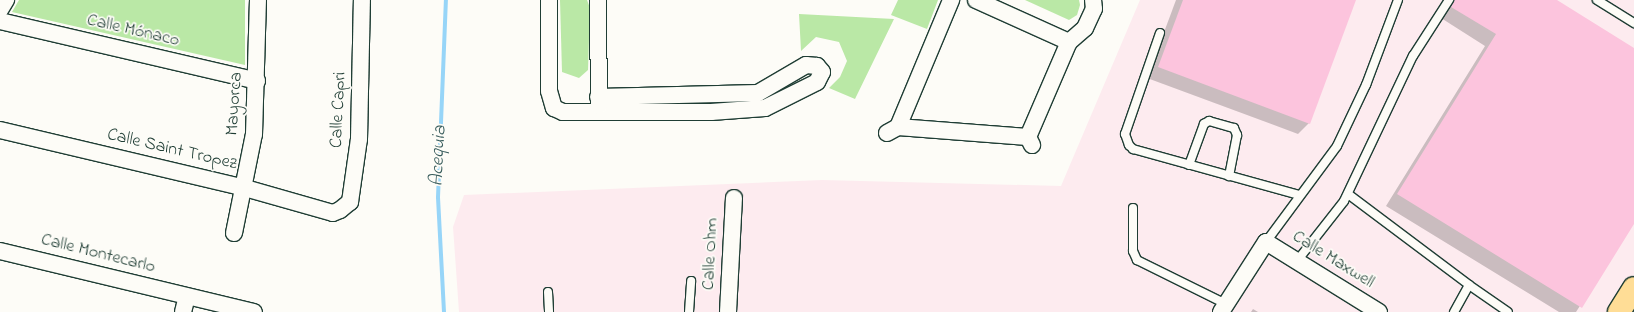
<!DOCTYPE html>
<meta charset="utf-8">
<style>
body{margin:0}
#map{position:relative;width:1634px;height:312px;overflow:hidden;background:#fdfcf7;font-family:"Indie Flower",sans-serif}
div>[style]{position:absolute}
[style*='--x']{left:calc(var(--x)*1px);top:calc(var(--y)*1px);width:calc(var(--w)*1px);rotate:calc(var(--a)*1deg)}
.built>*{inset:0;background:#fdebef}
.green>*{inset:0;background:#bae8a6}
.shadow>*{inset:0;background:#0003}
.stream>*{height:4px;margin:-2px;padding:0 2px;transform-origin:2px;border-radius:2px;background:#97d5f8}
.building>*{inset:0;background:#fcc4dd}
.roads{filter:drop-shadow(1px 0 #1f3d34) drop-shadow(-1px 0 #1f3d34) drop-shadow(0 1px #1f3d34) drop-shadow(0 -1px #1f3d34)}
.service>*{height:8px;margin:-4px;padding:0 4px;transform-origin:4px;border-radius:4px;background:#fdfcf7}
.minor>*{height:16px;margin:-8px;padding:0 8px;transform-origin:8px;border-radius:8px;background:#fdfcf7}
.primary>*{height:22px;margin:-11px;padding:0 11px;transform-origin:11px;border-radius:11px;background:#ffdd96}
span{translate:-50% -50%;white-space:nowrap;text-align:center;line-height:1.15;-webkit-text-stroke:3.5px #fdfcf7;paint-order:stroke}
.street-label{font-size:18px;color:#1f3d34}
.water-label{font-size:19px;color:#375b5b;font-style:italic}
</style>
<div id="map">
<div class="built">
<div style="clip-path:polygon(1140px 0,1634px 0,1634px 312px,459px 312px,453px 227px,464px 195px,822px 180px,1061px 186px)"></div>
</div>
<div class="green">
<div style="clip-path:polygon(19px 0,245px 0,245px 65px,12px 12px)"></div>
<div style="clip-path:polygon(560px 0,587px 0,590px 8px,588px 70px,579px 78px,562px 72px)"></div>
<div style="clip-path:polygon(898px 0,938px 0,927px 29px,891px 15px)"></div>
<div style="clip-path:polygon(1025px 0,1079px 0,1080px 5px,1077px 15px,1069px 20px)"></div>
<div style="clip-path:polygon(799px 14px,894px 19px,855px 99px,829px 88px,840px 77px,847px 61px,839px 42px,816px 37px,801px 51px)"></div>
</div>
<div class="shadow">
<div style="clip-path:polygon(1176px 0,1355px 0,1309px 123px,1298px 134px,1147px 78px)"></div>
<div style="clip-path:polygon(1452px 0,1555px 0,1634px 49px,1634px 222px,1576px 312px,1559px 312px,1386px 206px,1485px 46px,1441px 18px)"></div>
<div style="clip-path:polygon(1253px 309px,1258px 312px,1251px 312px)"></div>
</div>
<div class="stream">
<div style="--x:444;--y:312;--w:115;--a:-93"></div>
<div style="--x:438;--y:197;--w:197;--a:-87.7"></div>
</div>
<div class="building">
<div style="clip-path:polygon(1183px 0,1356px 0,1310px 124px,1158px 67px)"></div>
<div style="clip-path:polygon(1454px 0,1557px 0,1634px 48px,1634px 224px,1582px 308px,1397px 194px,1496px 34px,1451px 7px)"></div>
</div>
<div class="roads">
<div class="service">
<div style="--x:1597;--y:0;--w:44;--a:31.9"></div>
<div style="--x:1160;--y:33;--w:107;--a:109.1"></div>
<div style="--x:1125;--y:134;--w:12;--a:70"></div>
<div style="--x:1129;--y:145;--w:6;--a:45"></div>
<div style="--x:1133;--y:149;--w:172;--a:15.5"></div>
<div style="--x:1189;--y:165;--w:44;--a:-69.9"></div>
<div style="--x:1204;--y:124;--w:6;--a:-31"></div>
<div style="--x:1209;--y:121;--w:26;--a:16"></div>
<div style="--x:1234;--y:128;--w:8;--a:67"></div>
<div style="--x:1237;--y:135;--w:42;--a:101"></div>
<div style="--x:1348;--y:194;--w:151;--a:36.9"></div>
<div style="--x:1469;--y:285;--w:31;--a:119"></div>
<div style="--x:1133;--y:208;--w:43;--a:90"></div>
<div style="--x:1133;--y:251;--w:10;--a:66"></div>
<div style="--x:1137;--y:260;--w:99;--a:26.3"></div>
<div style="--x:1266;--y:242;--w:119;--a:-53.5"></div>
<div style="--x:1337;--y:146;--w:68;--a:-64.6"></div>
<div style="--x:1366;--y:85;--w:91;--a:-69.4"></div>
<div style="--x:1297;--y:261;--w:76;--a:-51.9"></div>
<div style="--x:1344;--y:201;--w:161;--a:-64.6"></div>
<div style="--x:1413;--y:56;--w:67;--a:-57.3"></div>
<div style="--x:1469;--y:285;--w:47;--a:34.7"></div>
<div style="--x:548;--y:292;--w:20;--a:87"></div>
<div style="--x:689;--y:312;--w:31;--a:-86"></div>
</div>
<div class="minor">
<div style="--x:549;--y:0;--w:91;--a:90"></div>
<div style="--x:549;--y:91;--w:18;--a:74"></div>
<div style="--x:554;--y:108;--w:10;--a:24"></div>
<div style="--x:563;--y:112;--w:148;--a:0"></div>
<div style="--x:711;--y:112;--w:54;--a:-4.2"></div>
<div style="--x:765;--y:108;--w:58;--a:-26.6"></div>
<div style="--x:817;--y:82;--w:11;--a:-63"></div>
<div style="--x:822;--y:72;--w:8;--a:-130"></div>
<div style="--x:817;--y:66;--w:11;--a:-175"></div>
<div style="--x:806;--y:65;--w:56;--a:149.7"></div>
<div style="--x:758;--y:93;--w:160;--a:178.6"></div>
<div style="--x:598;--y:0;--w:106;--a:89.5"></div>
<div style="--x:976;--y:0;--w:102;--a:24.3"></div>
<div style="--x:0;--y:10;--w:12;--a:-59"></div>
<div style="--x:0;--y:21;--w:264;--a:13.1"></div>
<div style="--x:898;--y:127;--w:138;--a:-67.3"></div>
<div style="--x:0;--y:130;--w:252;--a:13.3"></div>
<div style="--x:245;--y:188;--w:91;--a:15.9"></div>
<div style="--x:333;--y:213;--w:8;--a:-23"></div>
<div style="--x:340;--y:210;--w:13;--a:-39"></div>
<div style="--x:350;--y:202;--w:64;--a:-81.9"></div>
<div style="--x:359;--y:139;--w:139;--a:-88.8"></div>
<div style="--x:887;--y:133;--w:13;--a:-29"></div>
<div style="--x:898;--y:127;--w:130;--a:4.4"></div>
<div style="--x:1028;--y:137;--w:9;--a:63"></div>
<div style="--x:1028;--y:137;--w:103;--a:-66.7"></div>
<div style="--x:1069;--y:42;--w:21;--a:-41"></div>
<div style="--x:1085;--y:28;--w:21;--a:-65"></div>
<div style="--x:1094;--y:9;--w:9;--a:-96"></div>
<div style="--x:234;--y:233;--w:101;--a:-78.6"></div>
<div style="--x:254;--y:134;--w:134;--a:-88.3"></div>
<div style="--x:0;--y:251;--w:261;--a:13.5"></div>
<div style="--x:183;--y:312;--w:16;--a:-76"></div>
<div style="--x:728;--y:312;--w:114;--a:-87"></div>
<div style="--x:1221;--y:312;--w:83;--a:-57.3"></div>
<div style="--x:1266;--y:242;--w:133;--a:31.8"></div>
</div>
<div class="primary">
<div style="--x:1619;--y:312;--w:28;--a:-58"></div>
</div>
</div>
<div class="street-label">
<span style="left:133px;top:31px;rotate:13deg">Calle Mónaco</span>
<span style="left:235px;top:104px;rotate:-86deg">Mayorca</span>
<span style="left:339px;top:110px;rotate:-87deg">Calle Capri</span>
<span style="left:172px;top:150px;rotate:13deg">Calle Saint Tropez</span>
<span style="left:98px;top:254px;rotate:14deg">Calle Montecarlo</span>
<span style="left:711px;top:254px;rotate:-87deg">Calle Ohm</span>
<span style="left:1333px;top:260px;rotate:32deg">Calle Maxwell</span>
</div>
<div class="water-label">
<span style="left:439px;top:156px;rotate:-87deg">Acequia</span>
</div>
</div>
